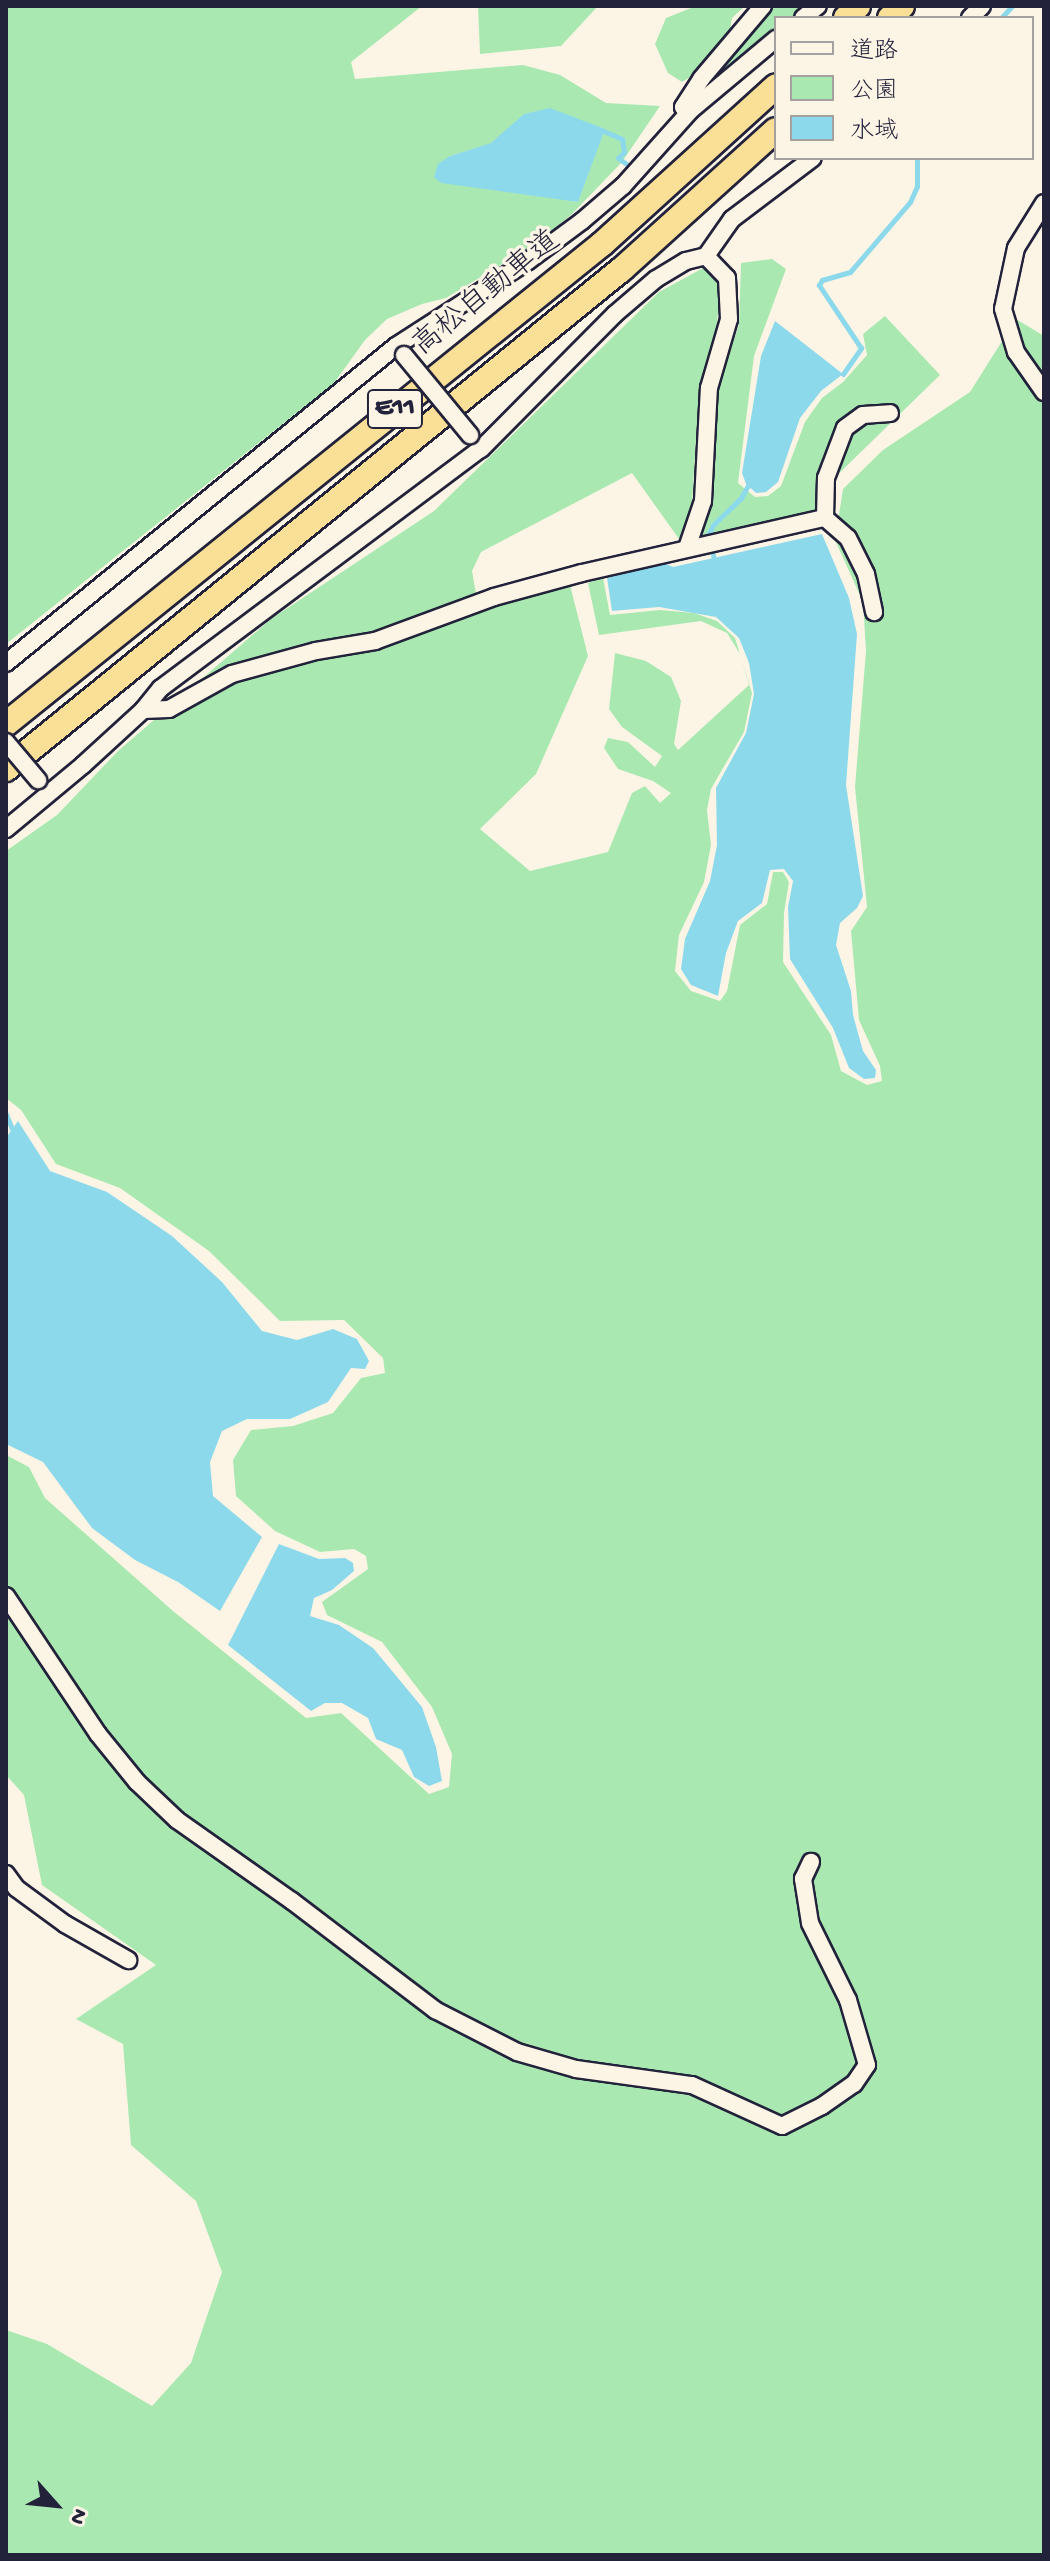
<!DOCTYPE html>
<meta charset="utf-8">
<style>
body{margin:0}
#map{position:relative;width:1050px;height:2561px;overflow:hidden;background:#fcf5e5;font-family:"Gochi Hand","Klee One",sans-serif}
div>[style]{position:absolute}
[style*='--x']{left:calc(var(--x)*1px);top:calc(var(--y)*1px);width:calc(var(--w)*1px);rotate:calc(var(--a)*1deg)}
.green>*{inset:0;background:#a9e9b1}
.water>*{inset:0;background:#8dd9ec}
.stream>*{height:5px;margin:-2.5px;padding:0 2.5px;transform-origin:2.5px;border-radius:2.5px;background:#8dd9ec}
.roads{filter:drop-shadow(2px 0 #22223b) drop-shadow(-2px 0 #22223b) drop-shadow(0 2px #22223b) drop-shadow(0 -2px #22223b)}
.minor>*{height:16px;margin:-8px;padding:0 8px;transform-origin:8px;border-radius:8px;background:#fcf5e5}
.highway>*{height:24px;margin:-12px;padding:0 12px;transform-origin:12px;border-radius:12px;background:#fadf96}
.bridges{filter:drop-shadow(2px 0 #22223b) drop-shadow(-2px 0 #22223b) drop-shadow(0 2px #22223b) drop-shadow(0 -2px #22223b)}
.minor-bridge>*{height:16px;margin:-8px;padding:0 8px;transform-origin:8px;border-radius:8px;background:#fcf5e5}
span{translate:-50% -50%;white-space:nowrap;text-align:center;line-height:1.15;-webkit-text-stroke:7px #fcf5e5;paint-order:stroke}
.shield-label span{padding:2px 6px;background:#fcf5e5;border:2px solid;border-radius:6px;-webkit-text-stroke-width:0}
.shield-label{font-size:28px;color:#22223b;font-weight:700}
.street-label{font-size:30px;color:#22223b}
.frame{position:absolute;inset:0;border:8px solid #22223b;pointer-events:none}
.legend{position:absolute;left:774px;top:16px;width:260px;height:144px;box-sizing:border-box;background:#fcf5e5;border:2px solid #a5a1a1;margin:0;padding:10px 14px;list-style:none;font-size:24px;color:#22223b}
.legend li{display:flex;align-items:center;gap:16px;height:40px}
.legend b{width:40px;border:2px solid #a5a1a1}
.north{position:absolute;left:16px;top:2465px;width:80px;height:80px;-webkit-text-stroke:6px #fcf5e5;paint-order:stroke;rotate:117deg;font-size:22px;font-weight:700;line-height:32px;text-align:center;color:#22223b}
.north::after{content:'';display:block;margin:auto;width:28px;height:36px;background:#22223b;clip-path:polygon(50% 0,100% 100%,50% 72%,0 100%)}
</style>
<div id="map">
<div class="green">
<div style="clip-path:polygon(evenodd,6px 6px,422px 6px,351px 62px,355px 79px,523px 65px,560px 75px,606px 103px,660px 106px,622px 162px,572px 214px,535px 244px,446px 298px,422px 304px,387px 319px,365px 340px,334px 383px,6px 644px,6px 6px,492px 143px,578px 202px,519px 191px,450px 156px,492px 143px)"></div>
<div style="clip-path:polygon(478px 6px,598px 6px,561px 46px,480px 54px)"></div>
<div style="clip-path:polygon(696px 6px,745px 6px,732px 18px,729px 35px,697px 73px,682px 82px,668px 73px,655px 44px,666px 18px)"></div>
<div style="clip-path:polygon(774px 6px,808px 6px,790px 18px,776px 18px,776px 28px,700px 93px,724px 59px)"></div>
<div style="clip-path:polygon(772px 259px,786px 269px,754px 356px,738px 483px,755px 497px,768px 496px,781px 486px,805px 422px,822px 398px,843px 382px,867px 355px,863px 334px,885px 316px,940px 375px,826px 486px,818px 512px,697px 538px,714px 395px,739px 325px,741px 263px)"></div>
<div style="clip-path:polygon(705px 267px,720px 281px,720px 294px,714px 351px,699px 390px,692px 504px,679px 539px,632px 473px,481px 552px,472px 571px,479px 611px,570px 585px,588px 656px,536px 774px,480px 829px,530px 871px,608px 852px,632px 793px,645px 786px,660px 803px,671px 793px,653px 781px,618px 769px,604px 748px,608px 738px,628px 742px,655px 767px,662px 756px,622px 727px,609px 709px,615px 653px,646px 661px,671px 677px,681px 701px,674px 744px,678px 750px,749px 685px,740px 654px,727px 633px,701px 621px,599px 635px,588px 583px,603px 578px,610px 615px,660px 610px,694px 613px,717px 621px,735px 638px,752px 693px,744px 732px,711px 789px,707px 810px,711px 845px,704px 882px,679px 935px,675px 971px,691px 991px,720px 1001px,727px 991px,740px 925px,767px 904px,773px 872px,783px 872px,789px 882px,784px 913px,783px 962px,831px 1035px,841px 1071px,867px 1085px,882px 1081px,880px 1066px,859px 1020px,851px 931px,867px 907px,855px 787px,866px 651px,863px 602px,835px 540px,843px 489px,883px 450px,970px 392px,1016px 319px,1044px 336px,1044px 2555px,6px 2555px,6px 2330px,47px 2344px,152px 2406px,191px 2363px,222px 2272px,196px 2201px,131px 2145px,123px 2044px,76px 2019px,156px 1965px,42px 1885px,24px 1795px,6px 1775px,6px 1455px,29px 1467px,45px 1498px,173px 1611px,306px 1718px,341px 1713px,429px 1794px,449px 1787px,452px 1754px,432px 1707px,382px 1642px,327px 1615px,322px 1602px,368px 1569px,366px 1556px,354px 1549px,320px 1552px,275px 1531px,236px 1496px,233px 1460px,251px 1430px,293px 1426px,333px 1413px,361px 1378px,385px 1373px,383px 1358px,344px 1320px,280px 1321px,209px 1251px,120px 1188px,56px 1164px,21px 1110px,6px 1098px,6px 851px,57px 815px,118px 751px,271px 619px,434px 511px,659px 292px)"></div>
</div>
<div class="water">
<div style="clip-path:polygon(550px 108px,605px 129px,578px 202px,441px 183px,434px 177px,438px 164px,450px 156px,491px 143px,524px 114px)"></div>
<div style="clip-path:polygon(775px 321px,843px 374px,821px 391px,800px 418px,778px 482px,766px 492px,756px 493px,746px 484px,742px 473px,761px 356px)"></div>
<div style="clip-path:polygon(822px 534px,849px 598px,857px 634px,846px 785px,863px 896px,857px 908px,840px 923px,836px 945px,851px 991px,853px 1015px,863px 1051px,876px 1070px,875px 1078px,864px 1079px,849px 1068px,833px 1028px,790px 959px,788px 907px,793px 881px,784px 869px,770px 870px,762px 903px,738px 921px,726px 953px,718px 996px,691px 985px,681px 969px,685px 939px,710px 881px,717px 845px,716px 788px,746px 733px,754px 694px,749px 663px,739px 638px,716px 617px,659px 607px,612px 611px,607px 578px,664px 563px,673px 567px)"></div>
<div style="clip-path:polygon(18px 1121px,50px 1171px,107px 1192px,172px 1236px,222px 1282px,262px 1331px,297px 1340px,333px 1329px,357px 1339px,369px 1361px,365px 1369px,351px 1368px,328px 1402px,290px 1419px,247px 1419px,222px 1431px,210px 1462px,213px 1496px,262px 1537px,220px 1611px,178px 1582px,135px 1560px,92px 1528px,43px 1462px,6px 1444px,6px 1138px)"></div>
<div style="clip-path:polygon(279px 1544px,319px 1559px,345px 1558px,353px 1563px,354px 1571px,332px 1590px,314px 1598px,310px 1616px,339px 1625px,373px 1648px,422px 1707px,436px 1747px,442px 1781px,429px 1786px,414px 1777px,402px 1750px,376px 1739px,368px 1718px,342px 1703px,325px 1703px,311px 1711px,228px 1645px)"></div>
</div>
<div class="stream">
<div style="--x:1001;--y:18;--w:16;--a:-47"></div>
<div style="--x:601;--y:130;--w:23;--a:23"></div>
<div style="--x:622;--y:139;--w:13;--a:81"></div>
<div style="--x:624;--y:152;--w:8;--a:135"></div>
<div style="--x:618;--y:158;--w:16;--a:35"></div>
<div style="--x:843;--y:374;--w:32;--a:-55"></div>
<div style="--x:861;--y:348;--w:76;--a:-123.7"></div>
<div style="--x:819;--y:285;--w:6;--a:-59"></div>
<div style="--x:822;--y:280;--w:29;--a:-16"></div>
<div style="--x:850;--y:272;--w:92;--a:-49.4"></div>
<div style="--x:910;--y:202;--w:17;--a:-66"></div>
<div style="--x:917;--y:186;--w:28;--a:-90"></div>
<div style="--x:715;--y:563;--w:29;--a:-104"></div>
<div style="--x:708;--y:535;--w:11;--a:-63"></div>
<div style="--x:713;--y:525;--w:39;--a:-44"></div>
<div style="--x:741;--y:498;--w:18;--a:-61"></div>
<div style="--x:6;--y:1114;--w:22;--a:68"></div>
</div>
<div class="roads">
<div class="minor">
<div style="--x:803;--y:18;--w:19;--a:-39"></div>
<div style="--x:970;--y:18;--w:17;--a:-45"></div>
<div style="--x:688;--y:112;--w:7;--a:-135"></div>
<div style="--x:683;--y:107;--w:33;--a:-57"></div>
<div style="--x:701;--y:79;--w:96;--a:-49.7"></div>
<div style="--x:1044;--y:203;--w:53;--a:121.9"></div>
<div style="--x:1016;--y:248;--w:62;--a:102"></div>
<div style="--x:1003;--y:309;--w:45;--a:73.2"></div>
<div style="--x:1016;--y:352;--w:49;--a:55"></div>
<div style="--x:825;--y:518;--w:40;--a:-88.6"></div>
<div style="--x:826;--y:478;--w:53;--a:-69.2"></div>
<div style="--x:845;--y:428;--w:22;--a:-36"></div>
<div style="--x:863;--y:415;--w:27;--a:-4"></div>
<div style="--x:825;--y:518;--w:30;--a:41"></div>
<div style="--x:848;--y:538;--w:40;--a:63.4"></div>
<div style="--x:866;--y:574;--w:39;--a:78"></div>
<div style="--x:687;--y:548;--w:50;--a:-71.2"></div>
<div style="--x:703;--y:501;--w:113;--a:-87"></div>
<div style="--x:709;--y:388;--w:72;--a:-73.8"></div>
<div style="--x:729;--y:319;--w:41;--a:-92.8"></div>
<div style="--x:727;--y:278;--w:30;--a:-134"></div>
<div style="--x:6;--y:663;--w:503;--a:-39.1"></div>
<div style="--x:396;--y:346;--w:157;--a:-32.8"></div>
<div style="--x:528;--y:261;--w:67;--a:-36.5"></div>
<div style="--x:582;--y:221;--w:54;--a:-40.5"></div>
<div style="--x:623;--y:186;--w:102;--a:-48.2"></div>
<div style="--x:691;--y:110;--w:111;--a:-39.9"></div>
<div style="--x:143;--y:710;--w:26;--a:-2"></div>
<div style="--x:169;--y:709;--w:72;--a:-29.1"></div>
<div style="--x:232;--y:674;--w:87;--a:-15.3"></div>
<div style="--x:316;--y:651;--w:60;--a:-9.6"></div>
<div style="--x:375;--y:641;--w:127;--a:-20.3"></div>
<div style="--x:494;--y:597;--w:91;--a:-15.3"></div>
<div style="--x:582;--y:573;--w:249;--a:-12.8"></div>
<div style="--x:6;--y:829;--w:100;--a:-39.7"></div>
<div style="--x:83;--y:765;--w:81;--a:-42.5"></div>
<div style="--x:143;--y:710;--w:28;--a:-51"></div>
<div style="--x:161;--y:688;--w:399;--a:-36.8"></div>
<div style="--x:481;--y:449;--w:190;--a:-45.2"></div>
<div style="--x:615;--y:314;--w:54;--a:-40.5"></div>
<div style="--x:656;--y:279;--w:35;--a:-31"></div>
<div style="--x:686;--y:261;--w:21;--a:-14"></div>
<div style="--x:706;--y:256;--w:45;--a:-54.9"></div>
<div style="--x:732;--y:219;--w:101;--a:-37"></div>
<div style="--x:6;--y:1596;--w:166;--a:56.3"></div>
<div style="--x:98;--y:1734;--w:62;--a:50.9"></div>
<div style="--x:137;--y:1782;--w:55;--a:43.5"></div>
<div style="--x:177;--y:1820;--w:141;--a:35.2"></div>
<div style="--x:292;--y:1901;--w:180;--a:37.3"></div>
<div style="--x:435;--y:2010;--w:92;--a:27.1"></div>
<div style="--x:517;--y:2052;--w:61;--a:16.1"></div>
<div style="--x:576;--y:2069;--w:117;--a:7.9"></div>
<div style="--x:692;--y:2085;--w:99;--a:24.5"></div>
<div style="--x:782;--y:2126;--w:45;--a:-26.6"></div>
<div style="--x:822;--y:2106;--w:39;--a:-35"></div>
<div style="--x:854;--y:2084;--w:23;--a:-56"></div>
<div style="--x:867;--y:2065;--w:68;--a:-106.3"></div>
<div style="--x:848;--y:2000;--w:86;--a:-116.3"></div>
<div style="--x:810;--y:1923;--w:45;--a:-99"></div>
<div style="--x:803;--y:1879;--w:19;--a:-65"></div>
<div style="--x:6;--y:1874;--w:17;--a:54"></div>
<div style="--x:16;--y:1888;--w:61;--a:36.3"></div>
<div style="--x:65;--y:1924;--w:73;--a:29.7"></div>
</div>
<div class="highway">
<div style="--x:846;--y:18;--w:17;--a:-45"></div>
<div style="--x:890;--y:18;--w:17;--a:-45"></div>
<div style="--x:6;--y:724;--w:765;--a:-38.85"></div>
<div style="--x:602;--y:244;--w:235;--a:-42.2"></div>
<div style="--x:6;--y:769;--w:793;--a:-39.07"></div>
<div style="--x:622;--y:269;--w:207;--a:-42.1"></div>
</div>
</div>
<div class="bridges">
<div class="minor-bridge">
<div style="--x:404;--y:355;--w:104;--a:50.5"></div>
<div style="--x:6;--y:742;--w:50;--a:49.9"></div>
</div>
</div>
<div class="shield-label">
<span style="left:395px;top:409px">E11</span>
</div>
<div class="street-label">
<span style="left:488px;top:295px;rotate:-39deg">高松自動車道</span>
</div>
<div class="frame"></div>
<ul class="legend">
<li><b style="height:10px;background:#fcf5e5"></b>道路</li>
<li><b style="height:22px;background:#a9e9b1"></b>公園</li>
<li><b style="height:22px;background:#8dd9ec"></b>水域</li>
</ul>
<div class="north">N</div>
</div>
